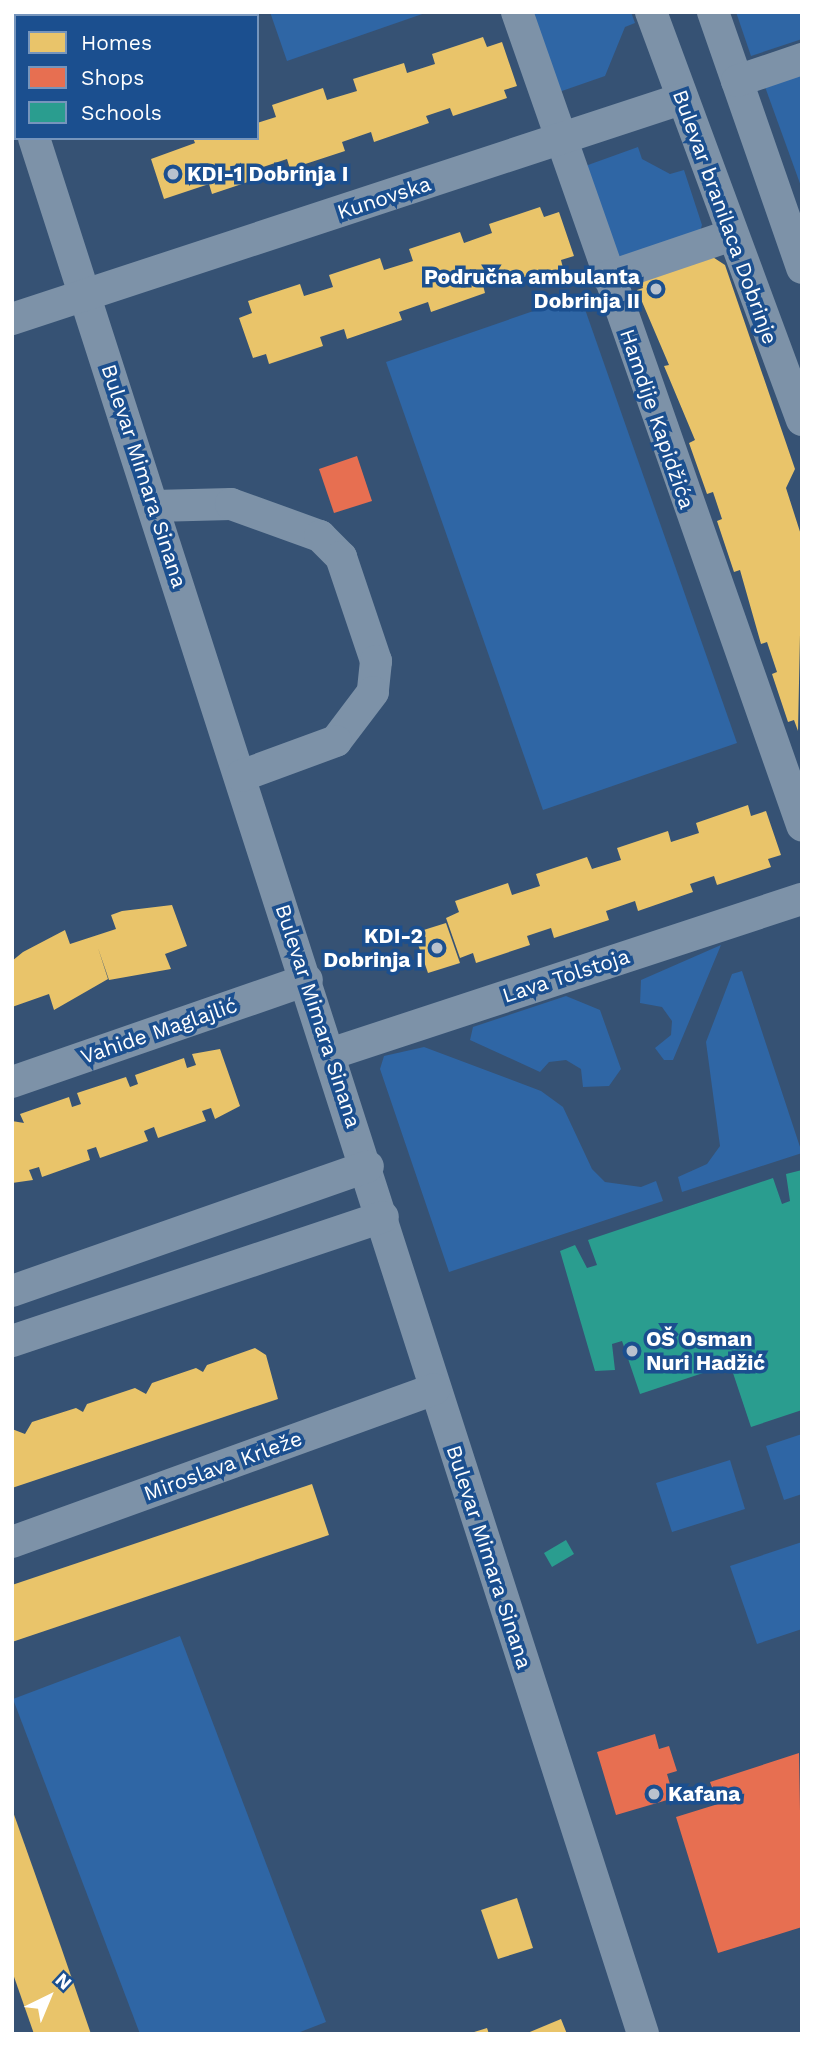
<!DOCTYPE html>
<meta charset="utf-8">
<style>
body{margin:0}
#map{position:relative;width:814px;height:2046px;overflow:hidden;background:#365274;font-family:"Work Sans",sans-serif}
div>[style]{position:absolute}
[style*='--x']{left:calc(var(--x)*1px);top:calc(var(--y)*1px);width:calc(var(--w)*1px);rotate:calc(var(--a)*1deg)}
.green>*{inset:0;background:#2f66a5}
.homes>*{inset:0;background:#e9c46a}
.shops>*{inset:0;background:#e76f51}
.schools>*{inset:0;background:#2a9d8f}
.minor>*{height:32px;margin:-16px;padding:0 16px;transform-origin:16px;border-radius:16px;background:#7d92a8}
.dots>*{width:19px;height:19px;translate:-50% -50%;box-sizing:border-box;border:4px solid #1b4f8f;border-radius:50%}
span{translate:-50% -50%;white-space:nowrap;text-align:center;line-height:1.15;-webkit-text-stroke:7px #1b4f8f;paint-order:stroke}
.poi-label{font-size:21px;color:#fff;font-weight:700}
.left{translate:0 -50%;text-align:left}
.right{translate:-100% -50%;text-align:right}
.street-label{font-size:21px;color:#fff}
.frame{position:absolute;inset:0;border:14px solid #fff;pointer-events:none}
.legend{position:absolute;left:14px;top:14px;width:245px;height:126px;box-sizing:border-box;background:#1b4f8f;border:2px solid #7695bc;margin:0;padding:9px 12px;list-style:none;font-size:21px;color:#fff}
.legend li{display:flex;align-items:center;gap:14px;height:35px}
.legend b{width:35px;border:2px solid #7695bc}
.north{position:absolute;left:14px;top:1962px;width:70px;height:70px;-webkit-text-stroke:5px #1b4f8f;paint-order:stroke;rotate:43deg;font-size:19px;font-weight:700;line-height:28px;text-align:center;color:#fff}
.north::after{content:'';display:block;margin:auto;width:24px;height:32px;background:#fff;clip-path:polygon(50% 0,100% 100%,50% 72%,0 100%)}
</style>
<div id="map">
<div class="green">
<div style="clip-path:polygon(270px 12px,428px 12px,287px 61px)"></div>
<div style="clip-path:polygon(524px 12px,631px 12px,635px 23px,625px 27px,605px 76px,559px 92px)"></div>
<div style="clip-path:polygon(736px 12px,802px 12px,802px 39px,751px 56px)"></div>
<div style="clip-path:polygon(802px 71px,802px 189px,764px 84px)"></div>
<div style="clip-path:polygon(638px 147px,642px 159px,670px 174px,684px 170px,702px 225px,697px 240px,624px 266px,608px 257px,580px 175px,588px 165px)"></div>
<div style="clip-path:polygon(580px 295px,737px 743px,543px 810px,386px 362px)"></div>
<div style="clip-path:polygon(721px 945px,673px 1060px,664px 1060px,655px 1048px,671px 1035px,672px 1021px,662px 1007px,640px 1003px,641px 980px)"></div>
<div style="clip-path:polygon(742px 971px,802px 1153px,682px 1192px,678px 1177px,707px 1164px,720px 1146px,706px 1042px,732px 974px)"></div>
<div style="clip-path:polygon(566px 996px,600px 1010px,621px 1069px,609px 1086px,583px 1087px,581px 1069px,566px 1060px,549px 1062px,540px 1072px,470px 1040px,473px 1027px)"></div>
<div style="clip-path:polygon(424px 1047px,541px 1091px,563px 1107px,592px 1169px,605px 1182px,641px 1187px,656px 1181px,663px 1201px,449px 1272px,380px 1069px,384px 1056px)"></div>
<div style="clip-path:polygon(802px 1434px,802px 1494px,784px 1500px,766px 1446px)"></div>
<div style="clip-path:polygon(730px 1460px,745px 1509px,672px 1532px,656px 1483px)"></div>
<div style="clip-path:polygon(802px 1542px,802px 1629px,757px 1644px,730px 1566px)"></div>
<div style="clip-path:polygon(180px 1636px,326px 2022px,295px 2034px,140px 2034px,13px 1699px)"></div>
</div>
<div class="homes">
<div style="clip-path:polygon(483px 37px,487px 47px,502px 42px,517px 86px,504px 90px,507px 98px,453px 116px,450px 108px,426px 116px,429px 123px,374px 142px,371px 132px,342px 142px,345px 151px,290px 169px,287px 159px,263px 167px,266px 176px,212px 194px,209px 184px,164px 199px,151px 159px,195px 143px,193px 138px,257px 138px,257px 123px,276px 117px,272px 105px,323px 88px,327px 100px,357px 91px,353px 79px,404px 63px,407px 73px,435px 64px,432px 54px)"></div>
<div style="clip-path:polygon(540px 207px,544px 217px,559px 212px,574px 256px,561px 260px,563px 268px,509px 286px,507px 277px,483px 285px,485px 293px,431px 312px,428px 302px,399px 312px,402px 320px,347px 339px,344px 329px,320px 337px,323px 346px,269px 364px,266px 354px,253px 358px,239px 318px,252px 313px,248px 301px,300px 284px,304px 296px,333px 287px,329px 275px,380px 258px,384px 270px,413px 261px,409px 249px,460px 232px,464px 243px,492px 233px,489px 224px)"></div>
<div style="clip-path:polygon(705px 252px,725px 265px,795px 469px,786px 488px,802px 538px,798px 731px,794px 720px,788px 722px,772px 674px,777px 672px,767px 642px,761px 644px,740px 570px,734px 572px,717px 521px,722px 519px,713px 492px,707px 494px,689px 443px,695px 440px,664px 366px,669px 365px,637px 290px,643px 288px,638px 273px)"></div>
<div style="clip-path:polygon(748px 805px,751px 816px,766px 811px,781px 855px,768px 859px,771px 867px,717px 885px,714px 876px,690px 884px,693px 892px,638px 911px,635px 901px,606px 911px,609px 920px,554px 938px,551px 928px,527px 936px,530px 945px,476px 963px,473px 953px,460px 958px,446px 918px,459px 912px,455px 901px,508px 883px,512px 895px,540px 886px,536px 874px,587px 857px,592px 869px,621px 860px,617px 848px,668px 831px,671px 842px,699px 833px,696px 823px)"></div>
<div style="clip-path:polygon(172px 905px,187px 946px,165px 954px,171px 969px,109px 980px,98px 948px,108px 979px,54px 1010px,49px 994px,12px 1007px,12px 961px,23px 952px,65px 930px,70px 944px,116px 929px,111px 915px,122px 911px)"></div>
<div style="clip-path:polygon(446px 923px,460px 963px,428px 973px,414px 933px)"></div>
<div style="clip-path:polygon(220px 1049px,240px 1106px,215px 1119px,211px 1108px,202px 1111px,206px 1121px,158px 1138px,154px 1127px,144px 1131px,148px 1141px,100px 1158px,96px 1147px,87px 1150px,90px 1160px,42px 1177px,39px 1167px,29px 1170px,33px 1180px,12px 1183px,12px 1121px,24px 1123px,20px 1114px,69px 1097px,72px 1107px,81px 1104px,77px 1093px,126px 1077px,130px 1087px,138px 1084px,135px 1075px,184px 1058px,187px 1068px,196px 1065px,192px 1054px)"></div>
<div style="clip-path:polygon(255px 1348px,266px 1355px,278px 1399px,12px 1488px,12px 1429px,25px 1434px,32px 1422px,76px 1408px,83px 1412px,87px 1404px,135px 1388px,146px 1394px,152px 1383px,196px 1368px,203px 1372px,207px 1365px)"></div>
<div style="clip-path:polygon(312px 1484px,329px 1535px,12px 1642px,12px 1585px)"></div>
<div style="clip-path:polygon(12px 1809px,61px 1947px,91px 2034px,34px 2034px,12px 1971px)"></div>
<div style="clip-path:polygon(517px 1898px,533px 1948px,498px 1959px,481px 1910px)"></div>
<div style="clip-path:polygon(561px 2019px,567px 2034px,525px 2034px)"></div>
<div style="clip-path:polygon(487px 2028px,489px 2034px,471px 2034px,471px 2033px)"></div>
</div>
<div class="shops">
<div style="clip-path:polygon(357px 456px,372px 501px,334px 513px,319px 469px)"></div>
<div style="clip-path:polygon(655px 1734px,659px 1749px,669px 1746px,677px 1771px,667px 1774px,674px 1798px,616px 1815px,597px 1752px)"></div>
<div style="clip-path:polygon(799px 1753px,802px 1927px,718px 1953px,676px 1817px,718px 1804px,710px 1782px)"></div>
</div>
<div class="schools">
<div style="clip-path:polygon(802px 1170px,802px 1410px,751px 1427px,730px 1364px,640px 1394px,622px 1341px,612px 1344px,615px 1370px,595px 1371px,560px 1251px,575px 1245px,587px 1268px,597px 1265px,588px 1240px,773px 1178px,782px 1204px,790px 1201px,786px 1174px)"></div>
<div style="clip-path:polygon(566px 1540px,574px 1554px,552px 1567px,544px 1553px)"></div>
</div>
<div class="minor">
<div style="--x:517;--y:12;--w:862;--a:70.68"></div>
<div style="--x:651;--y:12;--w:435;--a:69.7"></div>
<div style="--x:713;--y:12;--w:271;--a:70.8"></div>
<div style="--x:12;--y:75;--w:11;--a:68"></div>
<div style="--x:737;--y:81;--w:69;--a:-18.7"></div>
<div style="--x:34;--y:138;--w:1991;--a:72.19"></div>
<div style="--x:608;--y:277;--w:131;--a:-18.7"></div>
<div style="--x:12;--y:319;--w:704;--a:-18.2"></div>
<div style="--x:154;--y:506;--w:77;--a:-1.5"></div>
<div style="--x:231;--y:504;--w:95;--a:19.8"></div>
<div style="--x:320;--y:536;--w:30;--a:45"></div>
<div style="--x:341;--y:557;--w:110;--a:71.4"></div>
<div style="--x:376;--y:661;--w:31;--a:96"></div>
<div style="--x:373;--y:692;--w:61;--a:127.1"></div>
<div style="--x:336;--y:741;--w:101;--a:159.8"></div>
<div style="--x:330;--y:1054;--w:497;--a:-18.2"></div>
<div style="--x:12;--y:1082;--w:312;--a:-19.1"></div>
<div style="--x:12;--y:1291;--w:377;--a:-19.3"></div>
<div style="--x:12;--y:1341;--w:391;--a:-18.5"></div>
<div style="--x:12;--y:1542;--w:449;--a:-19.9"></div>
</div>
<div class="dots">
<div style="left:173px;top:174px;background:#b9c2ce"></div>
<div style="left:656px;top:289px;background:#b9c2ce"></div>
<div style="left:437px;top:948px;background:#b9c2ce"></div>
<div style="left:632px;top:1351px;background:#b9c2ce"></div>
<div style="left:654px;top:1794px;background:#b9c2ce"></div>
</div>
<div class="poi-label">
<span class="left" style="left:187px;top:174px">KDI-1 Dobrinja I</span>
<span class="right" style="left:640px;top:289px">Područna ambulanta<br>Dobrinja II</span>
<span class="right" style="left:423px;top:948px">KDI-2<br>Dobrinja I</span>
<span class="left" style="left:646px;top:1351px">OŠ Osman<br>Nuri Hadžić</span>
<span class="left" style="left:668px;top:1794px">Kafana</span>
</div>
<div class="street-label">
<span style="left:384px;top:198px;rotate:-18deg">Kunovska</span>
<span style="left:725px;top:217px;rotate:70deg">Bulevar branilaca Dobrinje</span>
<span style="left:657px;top:419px;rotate:71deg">Hamdije Kapidžića</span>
<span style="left:144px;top:476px;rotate:72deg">Bulevar Mimara Sinana</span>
<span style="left:566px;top:976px;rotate:-18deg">Lava Tolstoja</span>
<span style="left:318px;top:1016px;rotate:72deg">Bulevar Mimara Sinana</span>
<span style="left:159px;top:1031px;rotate:-19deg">Vahide Maglajlić</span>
<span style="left:223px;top:1466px;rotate:-20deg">Miroslava Krleže</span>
<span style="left:489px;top:1557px;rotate:72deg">Bulevar Mimara Sinana</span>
</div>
<div class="frame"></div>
<ul class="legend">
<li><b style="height:19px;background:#e9c46a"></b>Homes</li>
<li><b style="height:19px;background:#e76f51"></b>Shops</li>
<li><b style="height:19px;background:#2a9d8f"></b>Schools</li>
</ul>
<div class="north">N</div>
</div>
